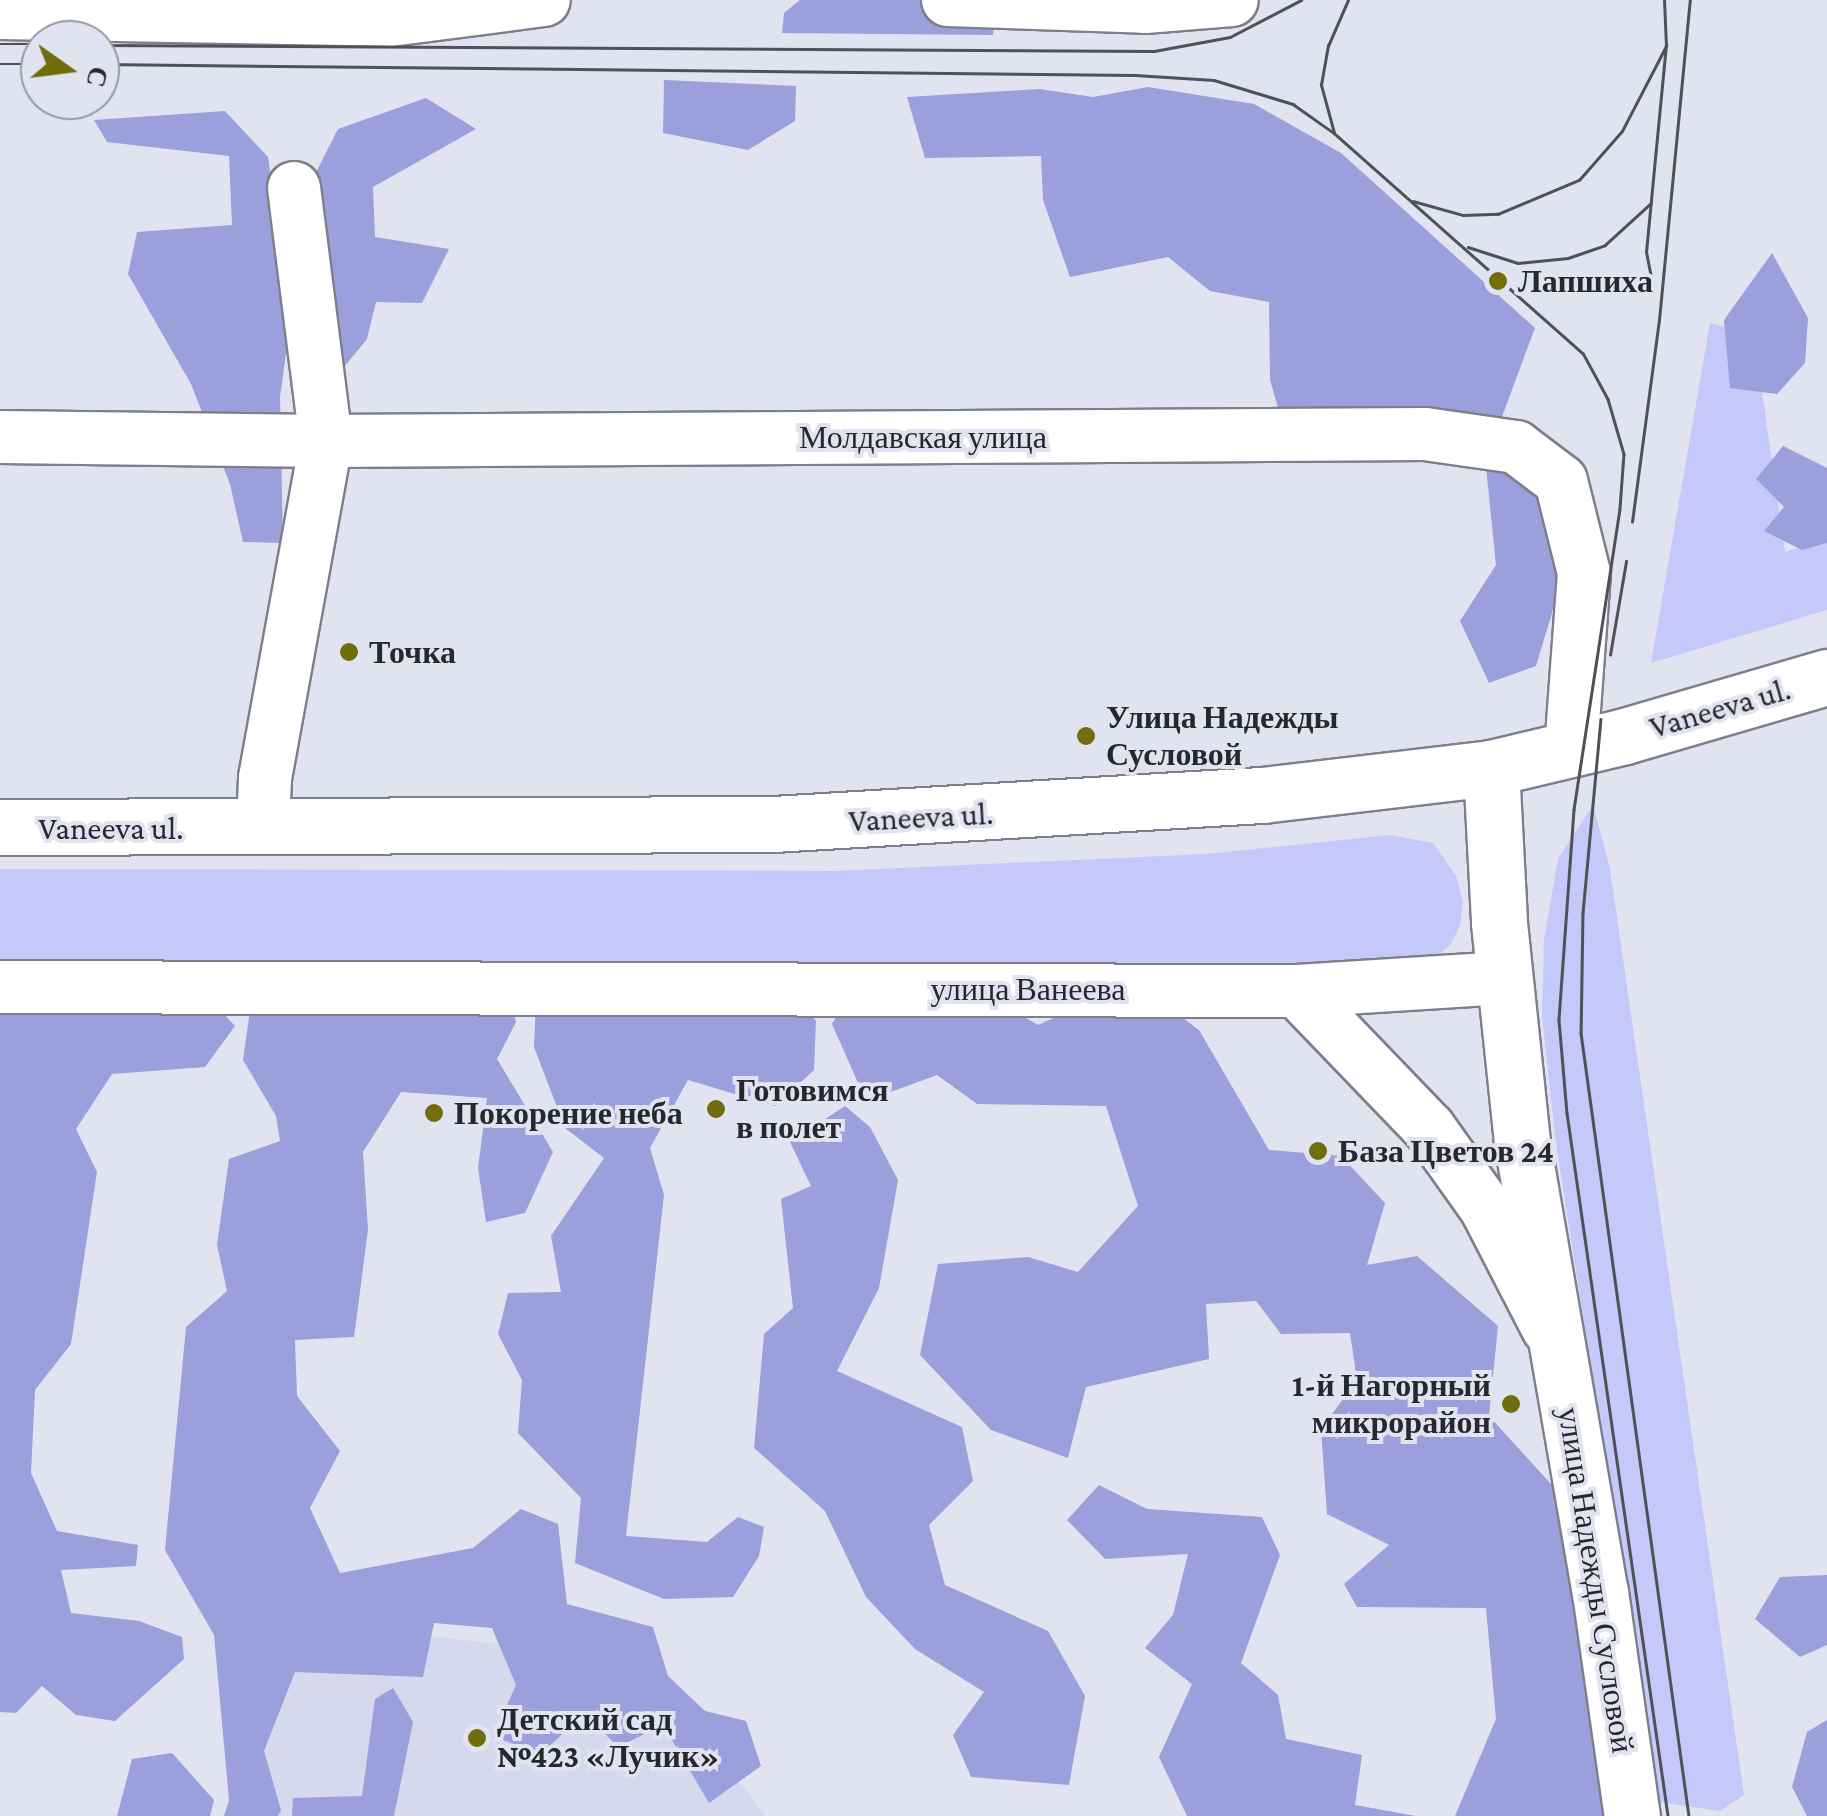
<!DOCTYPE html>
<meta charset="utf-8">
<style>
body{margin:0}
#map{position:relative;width:1827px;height:1816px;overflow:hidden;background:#e1e3f0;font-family:"Crimson Pro",serif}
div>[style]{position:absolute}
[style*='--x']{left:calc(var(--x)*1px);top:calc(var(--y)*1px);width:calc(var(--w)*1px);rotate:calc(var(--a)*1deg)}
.built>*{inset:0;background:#d6d8ed}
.green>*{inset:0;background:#c5c9f9}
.forest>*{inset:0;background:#9b9fdb}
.roads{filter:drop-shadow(2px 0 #7d7f8b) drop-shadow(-2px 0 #7d7f8b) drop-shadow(0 2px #7d7f8b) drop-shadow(0 -2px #7d7f8b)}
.minor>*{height:52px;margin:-26px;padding:0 26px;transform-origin:26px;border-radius:26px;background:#fff}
.major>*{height:55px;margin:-27.5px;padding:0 27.5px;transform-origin:27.5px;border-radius:27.5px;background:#fff}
.tram>*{height:2.5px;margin:-1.25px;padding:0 1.25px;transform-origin:1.25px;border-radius:1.25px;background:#505158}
.dots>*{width:28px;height:28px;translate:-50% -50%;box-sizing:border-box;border:5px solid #e1e3f0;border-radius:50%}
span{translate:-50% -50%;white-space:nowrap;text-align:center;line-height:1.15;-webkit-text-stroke:8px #e1e3f0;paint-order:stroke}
.poi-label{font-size:32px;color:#27282d;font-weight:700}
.left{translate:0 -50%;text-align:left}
.right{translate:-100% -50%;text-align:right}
.street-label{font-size:32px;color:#27282d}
.north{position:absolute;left:20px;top:20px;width:100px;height:100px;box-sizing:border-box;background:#e1e3f0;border:2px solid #9798a2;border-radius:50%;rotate:104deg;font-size:28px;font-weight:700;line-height:40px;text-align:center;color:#27282d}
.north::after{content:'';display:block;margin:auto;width:35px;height:45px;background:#726d0c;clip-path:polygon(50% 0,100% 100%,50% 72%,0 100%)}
</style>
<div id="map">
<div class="built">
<div style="clip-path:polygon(261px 1618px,644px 1660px,766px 1816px,241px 1816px)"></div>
</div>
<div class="green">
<div style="clip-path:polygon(1710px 323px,1754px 335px,1785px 552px,1827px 540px,1827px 610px,1651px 663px)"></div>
<div style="clip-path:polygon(1593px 805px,1610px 869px,1744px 1795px,1720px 1811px,1659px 1802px,1555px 1137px,1542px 1015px,1544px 940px,1558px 859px)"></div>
<div style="clip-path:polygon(1390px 835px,1433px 843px,1456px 876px,1463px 901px,1460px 926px,1450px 945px,1430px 962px,971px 975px,0 974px,0 869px,835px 871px,1206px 854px)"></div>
</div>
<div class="forest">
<div style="clip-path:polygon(800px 0,966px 0,994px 13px,993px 35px,782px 33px,784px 13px)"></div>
<div style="clip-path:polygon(664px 80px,796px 86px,795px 121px,748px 150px,663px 133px)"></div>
<div style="clip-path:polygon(1148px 87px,1254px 104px,1341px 153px,1535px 328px,1500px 422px,1281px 418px,1270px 380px,1269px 302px,1210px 291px,1168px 257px,1070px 277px,1043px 200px,1041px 156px,925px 158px,907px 97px,1039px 89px,1093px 97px)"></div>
<div style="clip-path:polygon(426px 98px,476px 129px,373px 187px,375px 237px,449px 249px,422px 303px,376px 302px,367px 339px,330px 384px,308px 188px,338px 129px)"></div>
<div style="clip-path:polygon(225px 111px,268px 157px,291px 317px,280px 397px,283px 543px,243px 542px,230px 484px,191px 384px,128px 274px,137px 232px,232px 225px,229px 156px,107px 142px,94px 120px)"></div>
<div style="clip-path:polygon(1772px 253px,1808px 318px,1805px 363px,1777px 394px,1730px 388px,1724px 320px)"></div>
<div style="clip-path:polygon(1783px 446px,1827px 468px,1827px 543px,1802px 550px,1764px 531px,1784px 507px,1756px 479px)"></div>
<div style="clip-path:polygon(1484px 447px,1546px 485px,1568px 560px,1536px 666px,1489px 683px,1460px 621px,1496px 565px)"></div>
<div style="clip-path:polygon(503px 967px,516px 1022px,497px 1059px,553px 1152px,525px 1213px,486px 1222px,478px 1168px,487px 1098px,401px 1092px,363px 1152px,368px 1230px,354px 1337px,295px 1340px,297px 1396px,340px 1451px,310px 1508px,340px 1573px,473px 1548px,521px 1509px,558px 1524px,567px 1604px,653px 1627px,668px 1676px,705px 1711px,746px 1721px,761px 1766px,709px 1803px,663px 1725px,618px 1747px,585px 1713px,542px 1753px,493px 1737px,516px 1685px,492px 1628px,434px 1623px,423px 1677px,295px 1672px,264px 1751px,281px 1810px,278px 1816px,224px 1816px,229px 1800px,214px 1635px,165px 1550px,186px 1327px,227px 1291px,217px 1245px,229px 1159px,280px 1141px,276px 1116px,243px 1060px,252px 996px)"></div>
<div style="clip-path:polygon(857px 983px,966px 983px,1038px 1025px,1082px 1005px,1160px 1001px,1199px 1030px,1269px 1150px,1341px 1156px,1385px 1203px,1367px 1265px,1417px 1256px,1498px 1326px,1489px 1416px,1561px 1495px,1609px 1816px,1455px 1816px,1496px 1719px,1486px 1608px,1357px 1607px,1344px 1584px,1389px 1545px,1327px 1514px,1321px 1429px,1357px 1380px,1350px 1333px,1281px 1334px,1256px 1301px,1206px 1304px,1209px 1359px,1086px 1387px,1068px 1458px,991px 1430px,920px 1355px,938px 1264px,1028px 1257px,1078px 1272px,1138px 1206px,1106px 1106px,977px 1104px,937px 1075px,866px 1101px,832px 1024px)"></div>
<div style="clip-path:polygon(0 993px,205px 994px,235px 1026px,205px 1067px,112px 1074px,76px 1129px,97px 1172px,71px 1344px,35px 1390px,31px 1473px,57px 1531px,138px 1545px,136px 1566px,61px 1570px,71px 1613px,139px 1621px,182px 1637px,184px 1659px,115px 1721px,76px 1715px,42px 1686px,16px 1713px,0 1712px)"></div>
<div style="clip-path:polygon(796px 993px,816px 1021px,814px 1070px,775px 1106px,688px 1080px,650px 1148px,664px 1195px,626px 1536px,707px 1542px,738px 1517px,764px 1527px,759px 1556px,733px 1597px,664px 1599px,575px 1563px,581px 1498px,518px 1433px,522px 1380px,498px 1334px,508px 1293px,561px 1292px,551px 1236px,604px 1158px,565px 1128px,534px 1047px,536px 1002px)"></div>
<div style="clip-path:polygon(845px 1106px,870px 1127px,898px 1180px,879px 1288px,837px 1371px,962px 1427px,973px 1481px,929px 1525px,945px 1585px,1048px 1631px,1085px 1696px,1069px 1785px,971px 1777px,953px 1735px,984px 1692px,915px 1649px,866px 1597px,825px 1511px,754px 1448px,764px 1334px,793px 1308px,781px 1199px,811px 1186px,790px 1142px)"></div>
<div style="clip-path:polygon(1099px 1485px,1147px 1509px,1262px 1517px,1280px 1555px,1241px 1663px,1278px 1695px,1286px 1739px,1362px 1755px,1355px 1805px,1416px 1816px,1187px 1816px,1159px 1757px,1192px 1684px,1145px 1648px,1173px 1615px,1188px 1554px,1105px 1559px,1067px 1520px)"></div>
<div style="clip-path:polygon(1827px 1575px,1827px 1645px,1800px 1657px,1755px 1619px,1780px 1577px)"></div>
<div style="clip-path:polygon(393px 1688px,413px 1722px,394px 1816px,292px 1816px,293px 1798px,362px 1796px,375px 1699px)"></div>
<div style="clip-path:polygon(1827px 1720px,1827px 1816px,1807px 1816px,1792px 1787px,1807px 1732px)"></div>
<div style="clip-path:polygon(172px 1753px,214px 1800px,210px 1816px,117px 1816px,132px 1759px)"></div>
</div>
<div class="roads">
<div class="minor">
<div style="--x:948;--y:0;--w:197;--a:2"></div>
<div style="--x:1145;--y:7;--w:87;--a:-4.6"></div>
<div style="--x:0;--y:13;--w:390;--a:1"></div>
<div style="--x:390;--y:20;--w:155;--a:-7.4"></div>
<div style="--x:0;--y:437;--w:326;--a:0.7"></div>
<div style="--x:326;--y:441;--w:1099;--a:-0.36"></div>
<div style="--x:1425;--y:434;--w:92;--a:8.1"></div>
<div style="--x:1516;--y:447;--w:56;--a:37.1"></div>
<div style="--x:1561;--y:481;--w:95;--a:76"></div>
<div style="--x:1584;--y:573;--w:178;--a:94.2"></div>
<div style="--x:263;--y:828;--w:50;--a:-87.7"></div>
<div style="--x:265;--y:778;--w:342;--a:-79.7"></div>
<div style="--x:326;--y:441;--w:255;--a:-97.2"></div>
<div style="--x:0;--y:987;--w:1297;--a:0.18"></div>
<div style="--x:1297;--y:991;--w:207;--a:-3.6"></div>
<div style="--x:1297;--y:991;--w:190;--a:46.1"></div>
<div style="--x:1429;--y:1128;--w:98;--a:54.5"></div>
<div style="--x:1486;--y:1208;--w:135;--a:62.7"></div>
</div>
<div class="major">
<div style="--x:1491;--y:768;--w:155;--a:87"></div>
<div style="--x:1499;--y:923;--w:220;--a:84"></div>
<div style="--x:1522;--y:1142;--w:457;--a:80.2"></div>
<div style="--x:1600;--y:1592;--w:226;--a:81.9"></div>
<div style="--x:0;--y:827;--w:773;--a:-0.22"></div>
<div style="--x:773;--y:824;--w:490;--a:-3.4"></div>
<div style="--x:1262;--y:795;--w:231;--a:-6.7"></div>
<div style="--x:1491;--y:768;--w:138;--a:-13.4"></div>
<div style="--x:1625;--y:736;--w:210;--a:-16.3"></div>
</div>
</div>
<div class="tram">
<div style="--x:0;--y:44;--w:40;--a:0"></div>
<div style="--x:100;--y:45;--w:1054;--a:0.33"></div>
<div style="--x:1154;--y:51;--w:77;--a:-10.4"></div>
<div style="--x:1230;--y:37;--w:80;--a:-27.5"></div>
<div style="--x:0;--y:64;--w:40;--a:0"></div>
<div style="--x:100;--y:64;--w:1035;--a:0.61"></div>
<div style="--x:1135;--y:75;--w:79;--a:3.6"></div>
<div style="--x:1214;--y:80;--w:83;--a:16.9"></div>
<div style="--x:1293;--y:104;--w:50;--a:35.3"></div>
<div style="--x:1334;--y:133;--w:332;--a:41.5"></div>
<div style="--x:1583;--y:353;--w:52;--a:61.5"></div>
<div style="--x:1608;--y:399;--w:57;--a:73.8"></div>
<div style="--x:1624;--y:454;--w:55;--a:94.2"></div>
<div style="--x:1620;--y:509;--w:304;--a:98.7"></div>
<div style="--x:1574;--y:810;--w:211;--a:94.1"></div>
<div style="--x:1559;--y:1020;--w:93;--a:85.1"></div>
<div style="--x:1567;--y:1113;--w:710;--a:81.82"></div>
<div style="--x:1334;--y:133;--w:50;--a:-105.2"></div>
<div style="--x:1321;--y:85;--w:40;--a:-80"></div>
<div style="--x:1328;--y:46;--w:50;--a:-66.5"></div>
<div style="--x:1413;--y:201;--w:52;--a:15.6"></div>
<div style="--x:1463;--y:215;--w:35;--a:-2"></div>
<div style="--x:1498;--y:214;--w:88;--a:-22.8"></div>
<div style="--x:1579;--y:180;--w:65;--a:-48.7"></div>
<div style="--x:1622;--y:131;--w:96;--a:-62.6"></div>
<div style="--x:1468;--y:247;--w:52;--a:17.7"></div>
<div style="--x:1518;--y:263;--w:50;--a:-5.7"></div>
<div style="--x:1568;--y:258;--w:39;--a:-19"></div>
<div style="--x:1605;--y:245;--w:62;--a:-42.4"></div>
<div style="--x:1654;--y:293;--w:42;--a:-101"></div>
<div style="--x:1646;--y:252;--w:207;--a:-84.5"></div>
<div style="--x:1666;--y:46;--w:46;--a:-92.5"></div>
<div style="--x:1632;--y:522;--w:204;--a:-82.4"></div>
<div style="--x:1659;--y:320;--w:321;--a:-84.5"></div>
<div style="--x:1610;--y:655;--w:95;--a:-80.3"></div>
<div style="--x:1601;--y:719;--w:194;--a:95.3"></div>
<div style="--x:1583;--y:912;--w:121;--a:90.9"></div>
<div style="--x:1581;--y:1033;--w:790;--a:82.15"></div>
</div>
<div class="dots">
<div style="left:1498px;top:281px;background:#726d0c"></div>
<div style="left:349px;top:652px;background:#726d0c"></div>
<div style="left:1086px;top:736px;background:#726d0c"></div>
<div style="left:716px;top:1109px;background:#726d0c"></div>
<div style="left:434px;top:1113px;background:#726d0c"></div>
<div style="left:1318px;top:1151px;background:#726d0c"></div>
<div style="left:1511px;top:1404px;background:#726d0c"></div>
<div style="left:477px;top:1738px;background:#726d0c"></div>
</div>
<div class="poi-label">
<span class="left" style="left:1518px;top:281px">Лапшиха</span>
<span class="left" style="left:369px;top:652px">Точка</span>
<span class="left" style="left:1106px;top:736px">Улица Надежды<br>Сусловой</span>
<span class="left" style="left:736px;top:1109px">Готовимся<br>в полет</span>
<span class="left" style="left:454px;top:1113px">Покорение неба</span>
<span class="left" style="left:1338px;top:1151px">База Цветов 24</span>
<span class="right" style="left:1491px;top:1404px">1-й Нагорный<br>микрорайон</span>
<span class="left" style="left:497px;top:1738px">Детский сад<br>№423 «Лучик»</span>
</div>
<div class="street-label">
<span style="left:923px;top:437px">Молдавская улица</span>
<span style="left:1720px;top:708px;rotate:-16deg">Vaneeva ul.</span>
<span style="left:921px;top:817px;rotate:-3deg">Vaneeva ul.</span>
<span style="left:111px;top:828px">Vaneeva ul.</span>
<span style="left:1028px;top:989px">улица Ванеева</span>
<span style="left:1596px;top:1580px;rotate:81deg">улица Надежды Сусловой</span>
</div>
<div class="north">С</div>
</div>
